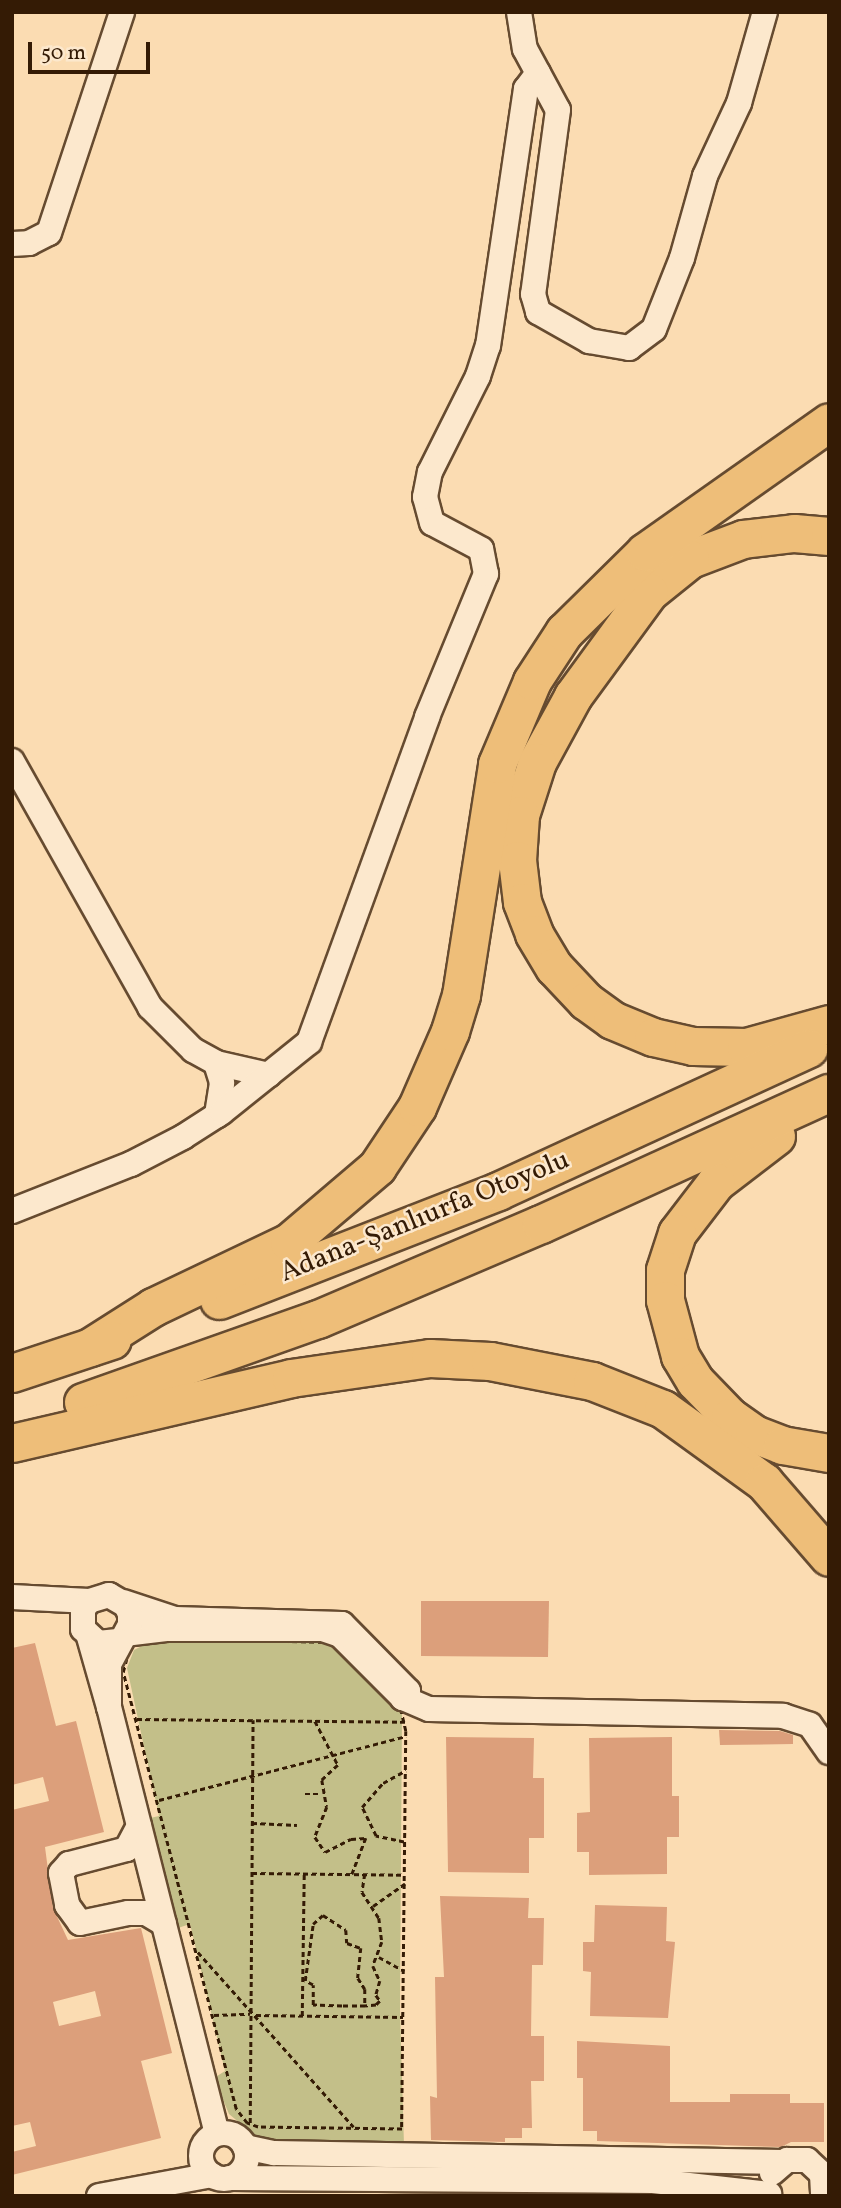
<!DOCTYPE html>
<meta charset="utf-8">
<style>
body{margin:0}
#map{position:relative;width:841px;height:2208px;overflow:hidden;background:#fbdcb2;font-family:Vollkorn,serif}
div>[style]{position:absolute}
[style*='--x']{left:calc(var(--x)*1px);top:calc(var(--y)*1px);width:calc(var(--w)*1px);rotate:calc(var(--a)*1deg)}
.green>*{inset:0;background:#c3bf89}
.building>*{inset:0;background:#dc9f7b}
.path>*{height:2.5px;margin-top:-1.25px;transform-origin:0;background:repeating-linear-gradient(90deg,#341b05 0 5px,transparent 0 8.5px)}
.roads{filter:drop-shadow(2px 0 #664b30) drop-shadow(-2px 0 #664b30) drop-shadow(0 2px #664b30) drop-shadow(0 -2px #664b30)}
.minor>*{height:24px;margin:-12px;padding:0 12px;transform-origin:12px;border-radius:12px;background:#fce8cd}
.minor>.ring{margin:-12px;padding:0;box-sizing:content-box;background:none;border:24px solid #fce8cd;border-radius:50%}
.highway>*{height:37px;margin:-18.5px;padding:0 18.5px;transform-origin:18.5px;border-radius:18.5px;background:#eebe79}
span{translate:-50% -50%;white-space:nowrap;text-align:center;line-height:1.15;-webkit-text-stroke:5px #fce8cd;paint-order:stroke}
.street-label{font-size:28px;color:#341b05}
.frame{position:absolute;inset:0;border:14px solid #341b05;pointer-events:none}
.scale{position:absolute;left:28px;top:42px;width:122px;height:32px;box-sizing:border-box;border:4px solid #341b05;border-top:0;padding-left:9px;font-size:21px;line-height:24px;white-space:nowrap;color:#341b05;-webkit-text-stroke:5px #fce8cd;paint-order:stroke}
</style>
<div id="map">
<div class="green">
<div style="clip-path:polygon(178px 1640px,327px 1643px,402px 1712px,400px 2010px,404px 2145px,280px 2144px,254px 2135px,229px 2114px,214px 2078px,225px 2071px,190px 1924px,175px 1929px,146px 1819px,159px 1816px,127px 1668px,134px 1650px,150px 1642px)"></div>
</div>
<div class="building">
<div style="clip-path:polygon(421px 1601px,549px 1601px,548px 1657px,421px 1656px)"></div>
<div style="clip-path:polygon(evenodd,35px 1643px,56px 1726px,76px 1721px,104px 1832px,45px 1847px,53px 1908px,68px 1940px,141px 1928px,172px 2053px,141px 2061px,161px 2138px,12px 2175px,12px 2152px,36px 2146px,30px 2122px,12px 2126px,12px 1810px,49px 1801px,43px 1777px,12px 1785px,12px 1648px,35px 1643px,95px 1991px,101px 2016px,59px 2026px,53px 2002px,95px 1991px)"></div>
<div style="clip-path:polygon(719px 1730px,780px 1731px,793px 1735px,793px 1744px,720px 1745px)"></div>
<div style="clip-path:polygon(446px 1737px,534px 1738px,533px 1778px,544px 1778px,544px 1838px,529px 1838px,529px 1873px,448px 1872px)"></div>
<div style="clip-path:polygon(672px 1737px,672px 1796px,679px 1796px,679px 1837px,667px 1837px,667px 1874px,589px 1875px,589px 1852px,577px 1852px,577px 1813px,590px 1812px,589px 1738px)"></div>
<div style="clip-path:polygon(440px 1896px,529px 1898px,528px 1918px,544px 1918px,543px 1965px,532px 1965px,531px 2036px,544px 2036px,544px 2081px,531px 2081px,532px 2128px,522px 2128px,522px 2138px,505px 2138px,505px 2142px,431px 2140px,430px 2096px,437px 2098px,435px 1977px,444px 1977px)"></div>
<div style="clip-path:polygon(595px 1905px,667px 1907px,666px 1941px,675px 1942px,668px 2018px,590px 2016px,591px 1972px,583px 1971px,583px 1942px,594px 1942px)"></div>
<div style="clip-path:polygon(577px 2041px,670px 2046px,670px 2102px,730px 2102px,730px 2094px,790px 2094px,790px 2103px,824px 2103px,824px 2142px,791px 2142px,781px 2147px,597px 2141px,597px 2131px,583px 2131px,583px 2078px,577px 2078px)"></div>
</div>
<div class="path">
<div style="--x:165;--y:1638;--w:168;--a:1.4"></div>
<div style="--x:333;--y:1642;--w:95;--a:44.6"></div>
<div style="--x:401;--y:1709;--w:23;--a:77"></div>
<div style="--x:406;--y:1731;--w:398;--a:90.6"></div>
<div style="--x:402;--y:2129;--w:144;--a:-179.2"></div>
<div style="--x:258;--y:2127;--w:12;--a:-160"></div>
<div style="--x:247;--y:2123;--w:18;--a:-128"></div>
<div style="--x:236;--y:2109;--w:451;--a:-104.5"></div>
<div style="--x:123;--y:1672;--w:24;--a:-75"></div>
<div style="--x:129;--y:1649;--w:21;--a:-29"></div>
<div style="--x:147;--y:1639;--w:18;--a:-3"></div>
<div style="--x:137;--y:1719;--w:268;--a:0.6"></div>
<div style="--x:315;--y:1721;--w:50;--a:62.4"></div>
<div style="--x:338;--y:1765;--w:22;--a:137"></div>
<div style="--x:322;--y:1780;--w:27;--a:80"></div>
<div style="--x:327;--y:1807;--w:32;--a:112"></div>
<div style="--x:315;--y:1837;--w:18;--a:56"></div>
<div style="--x:325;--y:1852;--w:29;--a:-27"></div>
<div style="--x:351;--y:1839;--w:15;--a:-4"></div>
<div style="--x:366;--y:1838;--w:39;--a:111"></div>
<div style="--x:305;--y:1794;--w:17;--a:0"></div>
<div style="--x:159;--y:1800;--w:255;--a:-14.5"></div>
<div style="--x:252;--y:1823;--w:45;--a:2.5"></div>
<div style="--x:404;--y:1842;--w:29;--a:-168"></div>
<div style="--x:376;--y:1836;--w:32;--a:-116"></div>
<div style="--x:362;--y:1807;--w:32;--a:-49"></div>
<div style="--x:383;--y:1783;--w:26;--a:-29"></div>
<div style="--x:252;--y:1873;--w:153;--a:0.7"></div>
<div style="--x:365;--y:1874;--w:18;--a:99"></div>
<div style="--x:362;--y:1892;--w:31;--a:57"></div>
<div style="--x:379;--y:1918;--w:24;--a:83"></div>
<div style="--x:382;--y:1942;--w:26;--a:111"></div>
<div style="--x:373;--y:1966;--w:17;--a:65"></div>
<div style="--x:380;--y:1981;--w:15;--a:106"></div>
<div style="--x:376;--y:1995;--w:7;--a:56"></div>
<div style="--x:380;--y:2001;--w:6;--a:135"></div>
<div style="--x:376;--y:2005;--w:11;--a:175"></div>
<div style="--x:365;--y:2006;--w:23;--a:180"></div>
<div style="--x:342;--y:2006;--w:29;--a:-178"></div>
<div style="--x:313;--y:2005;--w:20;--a:-90"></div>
<div style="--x:313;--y:1985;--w:9;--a:-153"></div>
<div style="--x:305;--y:1981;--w:58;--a:-82"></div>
<div style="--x:313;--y:1924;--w:13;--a:-42"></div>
<div style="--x:323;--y:1915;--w:27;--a:33"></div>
<div style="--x:346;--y:1930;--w:13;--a:86"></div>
<div style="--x:347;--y:1943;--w:15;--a:20"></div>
<div style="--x:361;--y:1948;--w:30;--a:96"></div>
<div style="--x:358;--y:1978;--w:13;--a:58"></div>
<div style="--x:365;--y:1989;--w:17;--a:90"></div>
<div style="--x:373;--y:1906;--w:39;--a:-35"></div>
<div style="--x:198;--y:1952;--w:234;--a:48.3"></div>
<div style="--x:379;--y:1957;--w:29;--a:29"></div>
<div style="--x:214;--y:2015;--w:36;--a:-2"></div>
<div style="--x:256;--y:2015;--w:147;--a:0.8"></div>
<div style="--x:302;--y:2016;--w:143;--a:-89.2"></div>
<div style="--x:250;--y:2123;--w:403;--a:-89.6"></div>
</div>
<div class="roads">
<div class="minor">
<div style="--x:519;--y:12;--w:37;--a:81"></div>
<div style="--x:525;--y:49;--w:69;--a:61.6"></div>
<div style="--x:558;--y:110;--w:186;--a:97.7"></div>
<div style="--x:533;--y:294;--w:19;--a:74"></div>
<div style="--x:538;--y:312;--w:59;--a:29.6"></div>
<div style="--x:589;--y:341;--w:41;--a:9.9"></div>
<div style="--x:629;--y:348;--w:31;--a:-37"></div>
<div style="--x:654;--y:329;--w:76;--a:-68.5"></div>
<div style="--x:682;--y:258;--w:85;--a:-74.3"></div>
<div style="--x:705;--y:176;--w:81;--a:-65"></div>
<div style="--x:739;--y:103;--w:95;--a:-74.1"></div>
<div style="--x:12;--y:244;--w:17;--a:-3"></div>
<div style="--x:29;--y:243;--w:22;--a:-27"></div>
<div style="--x:49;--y:233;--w:233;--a:-71.7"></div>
<div style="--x:12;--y:761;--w:282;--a:60.7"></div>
<div style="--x:150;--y:1007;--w:61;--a:45"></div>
<div style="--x:193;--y:1050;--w:26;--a:29"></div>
<div style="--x:216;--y:1063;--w:54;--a:12.8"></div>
<div style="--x:216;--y:1063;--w:21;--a:73"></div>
<div style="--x:222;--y:1083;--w:33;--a:99"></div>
<div style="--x:12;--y:1211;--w:128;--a:-21.6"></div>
<div style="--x:131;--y:1164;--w:59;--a:-27.4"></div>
<div style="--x:183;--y:1137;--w:46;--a:-32.7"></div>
<div style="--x:222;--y:1112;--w:112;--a:-38.8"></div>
<div style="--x:309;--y:1042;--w:346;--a:-70"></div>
<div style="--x:427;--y:717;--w:155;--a:-67.6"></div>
<div style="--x:486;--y:574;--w:25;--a:-101"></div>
<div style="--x:481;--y:549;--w:55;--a:-152"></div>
<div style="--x:432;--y:523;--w:27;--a:-105"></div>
<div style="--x:425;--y:497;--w:25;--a:-79"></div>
<div style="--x:430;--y:472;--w:107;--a:-63.4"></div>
<div style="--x:478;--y:376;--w:32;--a:-72"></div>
<div style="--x:488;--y:346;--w:260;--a:-81.6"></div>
<div style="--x:526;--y:89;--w:20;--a:-53"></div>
<div style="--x:12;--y:1597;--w:77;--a:3"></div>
<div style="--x:123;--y:1602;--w:55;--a:18.1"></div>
<div style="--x:175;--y:1619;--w:167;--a:1.7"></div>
<div style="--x:342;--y:1624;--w:94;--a:45.4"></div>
<div style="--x:408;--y:1691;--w:9;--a:126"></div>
<div style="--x:403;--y:1698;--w:89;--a:-135"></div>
<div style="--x:340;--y:1635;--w:18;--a:-161"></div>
<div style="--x:323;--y:1629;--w:157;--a:180"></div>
<div style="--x:166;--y:1629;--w:40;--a:172.9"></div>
<div style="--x:89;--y:1637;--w:73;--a:74.1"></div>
<div style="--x:109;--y:1707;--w:43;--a:-90"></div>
<div style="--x:109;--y:1664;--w:44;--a:-61.7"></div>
<div style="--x:130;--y:1625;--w:11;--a:-90"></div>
<div style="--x:130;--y:1614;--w:10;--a:-114"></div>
<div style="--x:126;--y:1605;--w:20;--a:-150"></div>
<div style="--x:109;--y:1595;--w:21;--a:163"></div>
<div style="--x:89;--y:1601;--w:10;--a:127"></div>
<div style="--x:83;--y:1609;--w:20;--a:90"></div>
<div style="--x:83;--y:1629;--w:21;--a:43"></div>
<div style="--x:98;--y:1643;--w:20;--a:-6"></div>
<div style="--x:403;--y:1698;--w:28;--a:23"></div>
<div style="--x:429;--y:1709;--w:354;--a:1.1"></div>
<div style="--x:783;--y:1716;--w:28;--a:18"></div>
<div style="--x:810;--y:1725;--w:33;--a:55"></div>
<div style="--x:109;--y:1707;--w:440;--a:75.8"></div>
<div style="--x:139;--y:1826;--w:26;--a:118"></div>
<div style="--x:127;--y:1849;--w:60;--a:165.5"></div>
<div style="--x:69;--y:1864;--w:12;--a:132"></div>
<div style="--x:61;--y:1873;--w:33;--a:79"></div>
<div style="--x:67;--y:1905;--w:22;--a:54"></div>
<div style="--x:80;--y:1923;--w:49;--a:-11.8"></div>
<div style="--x:128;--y:1913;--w:18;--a:0"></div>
<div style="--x:146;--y:1913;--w:21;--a:31"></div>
<div class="ring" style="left:201px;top:2133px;width:22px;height:22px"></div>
<div style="--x:245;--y:2147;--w:30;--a:12"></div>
<div style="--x:274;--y:2153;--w:509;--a:1.01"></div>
<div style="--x:772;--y:2173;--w:20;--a:-41"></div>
<div style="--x:787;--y:2160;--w:20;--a:0"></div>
<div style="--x:807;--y:2160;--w:21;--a:43"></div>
<div style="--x:822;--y:2174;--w:22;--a:87"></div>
<div style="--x:230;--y:2178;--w:423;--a:0.4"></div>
<div style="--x:653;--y:2181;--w:117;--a:6.4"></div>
<div style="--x:99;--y:2196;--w:115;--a:-10.5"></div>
</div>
<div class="highway">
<div style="--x:829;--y:536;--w:35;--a:-175"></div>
<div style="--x:794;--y:533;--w:51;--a:173.3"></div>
<div style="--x:743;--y:539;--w:57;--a:159.3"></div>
<div style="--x:690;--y:559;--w:53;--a:141.2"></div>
<div style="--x:649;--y:592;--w:129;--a:126.2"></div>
<div style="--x:573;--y:696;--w:75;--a:118.6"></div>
<div style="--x:537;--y:762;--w:56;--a:107.8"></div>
<div style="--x:520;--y:815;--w:45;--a:93.8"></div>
<div style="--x:517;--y:860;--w:42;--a:83.2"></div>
<div style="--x:522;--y:902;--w:34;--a:69"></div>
<div style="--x:534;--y:934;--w:39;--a:59"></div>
<div style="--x:554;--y:967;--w:47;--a:46.7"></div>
<div style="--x:586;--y:1001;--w:32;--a:36"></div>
<div style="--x:612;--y:1020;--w:44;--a:22.5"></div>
<div style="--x:653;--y:1037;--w:41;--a:12.7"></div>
<div style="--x:693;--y:1046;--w:53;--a:1.1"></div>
<div style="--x:746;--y:1047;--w:86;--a:-15.5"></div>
<div style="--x:776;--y:1136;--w:76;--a:142.5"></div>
<div style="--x:716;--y:1182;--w:64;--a:127.4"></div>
<div style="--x:677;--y:1233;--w:39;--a:108"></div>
<div style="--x:665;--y:1270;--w:30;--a:90"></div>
<div style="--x:665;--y:1300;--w:58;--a:75"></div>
<div style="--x:680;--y:1356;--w:29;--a:59"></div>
<div style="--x:695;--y:1381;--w:50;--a:45.8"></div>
<div style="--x:730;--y:1417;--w:29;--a:35"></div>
<div style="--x:754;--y:1434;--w:30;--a:21"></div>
<div style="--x:782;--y:1445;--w:48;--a:9.7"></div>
<div style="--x:219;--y:1300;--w:300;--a:-21.3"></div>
<div style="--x:498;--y:1191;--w:342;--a:-24.7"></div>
<div style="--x:90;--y:1347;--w:75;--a:-32.4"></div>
<div style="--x:153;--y:1307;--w:151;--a:-25.5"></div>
<div style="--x:289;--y:1242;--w:116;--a:-40.4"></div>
<div style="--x:377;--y:1167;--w:72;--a:-56.3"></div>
<div style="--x:417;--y:1107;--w:83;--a:-66.5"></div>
<div style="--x:450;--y:1031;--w:38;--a:-73"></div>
<div style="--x:461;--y:995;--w:234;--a:-81.1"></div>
<div style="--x:497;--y:764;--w:90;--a:-67.1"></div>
<div style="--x:532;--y:681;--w:59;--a:-56.9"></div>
<div style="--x:564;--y:632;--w:114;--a:-44.6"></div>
<div style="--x:645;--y:552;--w:225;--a:-35.2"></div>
<div style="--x:12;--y:1373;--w:105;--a:-18.3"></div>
<div style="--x:83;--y:1402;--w:249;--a:-19.5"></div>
<div style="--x:318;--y:1319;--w:242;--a:-23.1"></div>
<div style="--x:541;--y:1224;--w:316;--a:-24.5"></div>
<div style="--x:12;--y:1443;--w:286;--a:-13.1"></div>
<div style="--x:291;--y:1378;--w:140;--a:-8.2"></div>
<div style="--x:430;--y:1358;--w:60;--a:2.9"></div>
<div style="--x:490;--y:1361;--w:104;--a:11.1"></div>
<div style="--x:592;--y:1381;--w:76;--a:21.5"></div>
<div style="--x:663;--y:1409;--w:125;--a:35.9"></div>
<div style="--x:764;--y:1482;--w:99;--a:49.1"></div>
</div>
</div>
<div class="street-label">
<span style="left:425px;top:1217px;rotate:-22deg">Adana-Şanlıurfa Otoyolu</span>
</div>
<div class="frame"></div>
<div class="scale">50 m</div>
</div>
